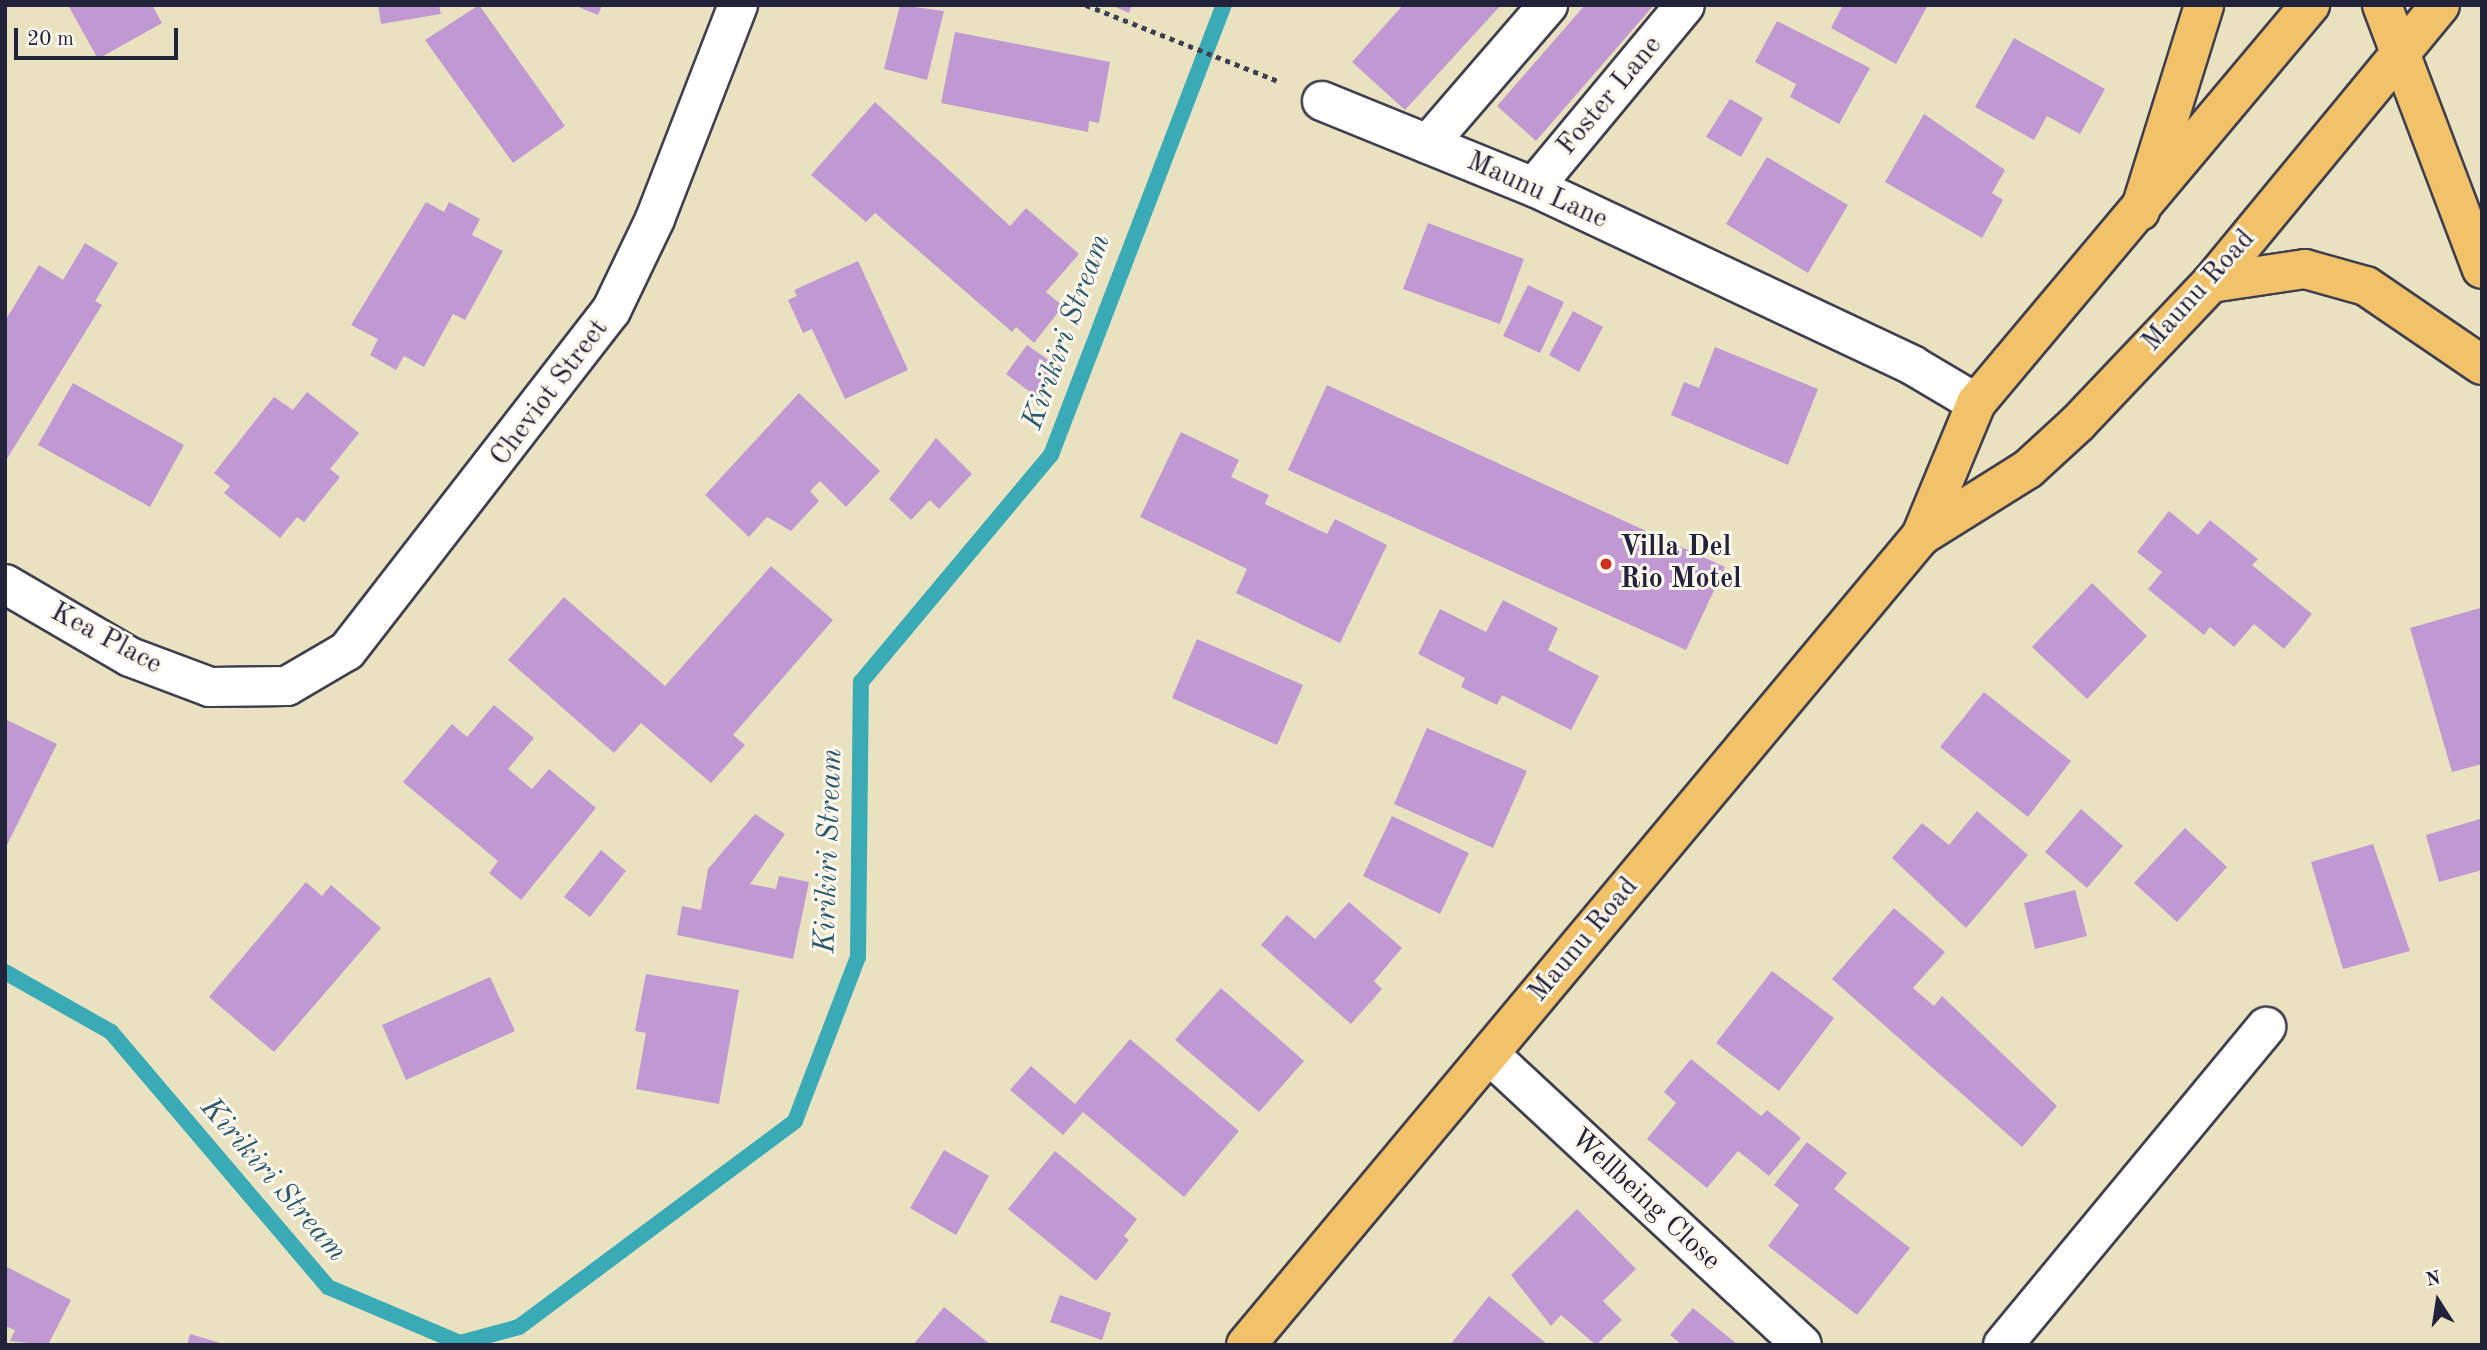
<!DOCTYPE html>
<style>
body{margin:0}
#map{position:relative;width:2487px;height:1350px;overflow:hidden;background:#e9e2c1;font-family:"Old Standard TT",serif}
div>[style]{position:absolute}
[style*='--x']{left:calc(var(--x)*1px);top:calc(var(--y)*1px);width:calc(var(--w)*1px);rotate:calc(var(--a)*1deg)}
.stream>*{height:16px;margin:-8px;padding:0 8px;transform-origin:8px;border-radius:8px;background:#3aabb6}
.building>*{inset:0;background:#c199d2}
.path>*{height:4.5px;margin-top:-2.25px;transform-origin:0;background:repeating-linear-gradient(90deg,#403f4f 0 5px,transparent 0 10px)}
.roads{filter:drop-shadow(2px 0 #403f4f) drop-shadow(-2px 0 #403f4f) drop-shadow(0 2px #403f4f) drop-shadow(0 -2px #403f4f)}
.minor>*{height:38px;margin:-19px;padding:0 19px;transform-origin:19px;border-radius:19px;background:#fff}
.primary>*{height:38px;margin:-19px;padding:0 19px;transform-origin:19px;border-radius:19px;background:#f2c26a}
.trunk>*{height:38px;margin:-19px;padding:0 19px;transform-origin:19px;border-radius:19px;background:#f2c26a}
.dots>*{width:19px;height:19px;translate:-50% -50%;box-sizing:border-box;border:4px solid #fbf7ec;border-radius:50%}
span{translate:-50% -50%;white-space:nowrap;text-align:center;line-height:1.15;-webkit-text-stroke:6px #fbf7ec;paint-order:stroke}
.street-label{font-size:28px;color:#22223b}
.poi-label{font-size:28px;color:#22223b;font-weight:700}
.left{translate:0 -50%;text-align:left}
.water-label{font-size:30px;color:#2c596c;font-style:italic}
.frame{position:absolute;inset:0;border:7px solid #22223b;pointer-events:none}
.north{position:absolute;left:2403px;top:1266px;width:70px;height:70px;-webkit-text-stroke:5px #fbf7ec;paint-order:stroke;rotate:348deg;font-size:19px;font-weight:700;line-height:28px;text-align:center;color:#22223b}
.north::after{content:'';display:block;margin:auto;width:24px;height:32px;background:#22223b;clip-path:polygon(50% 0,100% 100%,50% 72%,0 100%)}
.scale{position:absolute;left:14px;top:28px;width:164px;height:32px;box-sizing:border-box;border:4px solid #22223b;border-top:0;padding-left:9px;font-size:21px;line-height:24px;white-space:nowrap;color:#22223b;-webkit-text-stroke:5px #fbf7ec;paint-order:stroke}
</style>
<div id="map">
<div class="stream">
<div style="--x:5;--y:972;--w:122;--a:29.5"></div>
<div style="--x:111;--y:1032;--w:335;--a:49.6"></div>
<div style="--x:328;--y:1287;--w:143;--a:23"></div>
<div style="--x:460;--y:1343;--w:61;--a:-15.2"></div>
<div style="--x:519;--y:1327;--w:344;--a:-36.7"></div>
<div style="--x:795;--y:1121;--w:176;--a:-69"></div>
<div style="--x:858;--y:957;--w:275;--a:-89.4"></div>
<div style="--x:861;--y:682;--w:296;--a:-50.1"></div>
<div style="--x:1051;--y:455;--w:482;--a:-69"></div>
</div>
<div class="building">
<div style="clip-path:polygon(68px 5px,152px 5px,162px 23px,98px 59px)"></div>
<div style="clip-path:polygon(378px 5px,439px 5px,441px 14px,381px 24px)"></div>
<div style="clip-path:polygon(479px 5px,565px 126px,513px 163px,425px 40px)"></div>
<div style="clip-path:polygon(574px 5px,602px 5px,598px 15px)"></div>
<div style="clip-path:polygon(900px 5px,944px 11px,927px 80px,884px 69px)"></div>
<div style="clip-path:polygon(1111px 5px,1132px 5px,1129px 13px)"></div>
<div style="clip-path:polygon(1403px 5px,1501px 5px,1405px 110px,1352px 62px)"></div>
<div style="clip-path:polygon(1585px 5px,1654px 5px,1536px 141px,1497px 106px)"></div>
<div style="clip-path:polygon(1843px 5px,1928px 5px,1896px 64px,1831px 28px)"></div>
<div style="clip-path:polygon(1777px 21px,1870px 68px,1839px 124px,1790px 97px,1796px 84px,1755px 62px)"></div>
<div style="clip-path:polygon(955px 32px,1110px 62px,1099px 123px,1089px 121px,1088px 132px,941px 103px)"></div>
<div style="clip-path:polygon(2014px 38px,2105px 89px,2080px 134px,2047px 116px,2034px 140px,1975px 107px)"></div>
<div style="clip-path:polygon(1730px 99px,1763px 118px,1741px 157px,1706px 137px)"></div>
<div style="clip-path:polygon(875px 102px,1010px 226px,1026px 208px,1079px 254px,1046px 292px,1063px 306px,1034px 343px,1016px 327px,1012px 332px,875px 213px,866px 222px,811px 175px)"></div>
<div style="clip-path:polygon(1924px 114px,2005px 170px,1992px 193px,2003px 200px,1982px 238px,1885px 182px)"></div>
<div style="clip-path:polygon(1767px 157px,1848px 205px,1808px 273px,1726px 224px)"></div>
<div style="clip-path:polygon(426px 202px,444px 212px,449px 202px,480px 219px,472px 235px,503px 251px,465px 320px,453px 314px,424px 367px,404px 356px,396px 370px,370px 355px,378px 339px,351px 325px)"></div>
<div style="clip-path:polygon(1428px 223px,1524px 259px,1500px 324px,1403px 289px)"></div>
<div style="clip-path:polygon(85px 243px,118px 263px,95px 301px,102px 305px,5px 462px,5px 321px,39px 265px,63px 280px)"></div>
<div style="clip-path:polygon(858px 261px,908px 370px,845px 399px,812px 329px,803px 333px,788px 300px,797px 296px,794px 290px)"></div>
<div style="clip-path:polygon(1528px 285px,1564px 302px,1540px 353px,1503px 336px)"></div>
<div style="clip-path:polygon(1573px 311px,1603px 327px,1579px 372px,1549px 355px)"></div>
<div style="clip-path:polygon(1027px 345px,1060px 368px,1038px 398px,1006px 374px)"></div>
<div style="clip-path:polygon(1715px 347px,1818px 389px,1788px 465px,1671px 415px,1684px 382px,1699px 388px)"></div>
<div style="clip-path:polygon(73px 383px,184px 445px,150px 507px,38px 445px)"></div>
<div style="clip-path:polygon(1327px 385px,1725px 567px,1686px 650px,1288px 470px)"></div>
<div style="clip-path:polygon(307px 392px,359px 433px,330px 469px,340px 477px,304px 522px,297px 517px,280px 538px,224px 493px,230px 486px,214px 473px,274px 397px,293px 410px)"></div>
<div style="clip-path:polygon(799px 393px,880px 471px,846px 507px,820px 481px,810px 491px,819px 501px,791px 531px,767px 517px,749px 537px,705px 495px)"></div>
<div style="clip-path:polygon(1181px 432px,1239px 460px,1231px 477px,1269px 495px,1265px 504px,1327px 534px,1335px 519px,1387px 545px,1340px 643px,1236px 593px,1247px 569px,1140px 517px)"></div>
<div style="clip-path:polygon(936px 438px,972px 474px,939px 509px,930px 500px,911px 520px,889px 499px)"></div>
<div style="clip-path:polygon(2169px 511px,2198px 535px,2210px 520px,2258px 559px,2252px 565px,2312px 614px,2284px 649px,2254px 624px,2234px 647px,2210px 627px,2204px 635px,2148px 589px,2162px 572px,2137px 552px)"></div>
<div style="clip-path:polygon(771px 566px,833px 620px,733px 735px,745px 745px,711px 783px,641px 723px,614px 753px,508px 660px,564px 597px,665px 686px)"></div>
<div style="clip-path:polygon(2092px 583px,2147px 636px,2087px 699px,2032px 647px)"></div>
<div style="clip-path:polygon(1503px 600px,1558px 628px,1548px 650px,1599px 676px,1571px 730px,1502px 695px,1497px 705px,1461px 687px,1465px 678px,1418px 654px,1440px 609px,1486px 632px)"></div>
<div style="clip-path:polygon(2480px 608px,2482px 764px,2452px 772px,2410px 628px)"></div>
<div style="clip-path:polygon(1197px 639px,1303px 685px,1277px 745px,1172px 698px)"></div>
<div style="clip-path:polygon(1984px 692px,2071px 761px,2028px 817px,1940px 747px)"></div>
<div style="clip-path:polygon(494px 705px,534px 738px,508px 769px,532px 789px,549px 769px,596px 808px,521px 900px,489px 873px,498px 861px,403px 782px,452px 724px,467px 737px)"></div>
<div style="clip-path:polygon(5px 719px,57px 744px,5px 849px)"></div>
<div style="clip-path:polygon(1427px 728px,1527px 771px,1493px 848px,1394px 804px)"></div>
<div style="clip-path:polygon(2081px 809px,2123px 846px,2087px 888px,2045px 852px)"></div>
<div style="clip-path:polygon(1977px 811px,2028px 855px,1966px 928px,1892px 858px,1922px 823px,1949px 845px)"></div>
<div style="clip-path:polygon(755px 814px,785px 834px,750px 884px,776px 889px,779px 876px,809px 882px,793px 959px,677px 935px,682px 906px,701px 910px,708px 869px)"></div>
<div style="clip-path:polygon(1392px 816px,1469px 853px,1440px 914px,1363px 876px)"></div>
<div style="clip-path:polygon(2480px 819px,2482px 870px,2439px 882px,2426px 835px)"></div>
<div style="clip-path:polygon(2185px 828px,2227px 867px,2177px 922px,2134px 883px)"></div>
<div style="clip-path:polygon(2373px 844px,2410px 951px,2343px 969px,2311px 862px)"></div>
<div style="clip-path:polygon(601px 850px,626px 871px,590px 917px,564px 897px)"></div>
<div style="clip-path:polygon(306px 882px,322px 896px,331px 885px,381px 928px,274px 1052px,209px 997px)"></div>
<div style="clip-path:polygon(2075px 890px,2087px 936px,2035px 949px,2024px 903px)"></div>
<div style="clip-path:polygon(1349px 902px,1402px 948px,1374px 981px,1382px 989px,1351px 1024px,1261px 945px,1287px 915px,1315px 939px)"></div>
<div style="clip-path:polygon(1894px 908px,1945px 952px,1913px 988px,1934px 1006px,1942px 996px,2057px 1106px,2022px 1147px,1832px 979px)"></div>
<div style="clip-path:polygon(1772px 971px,1834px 1018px,1779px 1091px,1716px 1043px)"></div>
<div style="clip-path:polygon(646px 974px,739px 990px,719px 1104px,636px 1089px,646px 1033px,635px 1031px)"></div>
<div style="clip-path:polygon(490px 977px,515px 1031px,406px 1080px,382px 1025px)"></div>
<div style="clip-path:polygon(1221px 988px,1304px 1061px,1259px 1112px,1175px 1040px)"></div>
<div style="clip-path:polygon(1130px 1039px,1239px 1131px,1184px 1197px,1083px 1112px,1063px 1135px,1010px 1090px,1031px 1066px,1075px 1104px)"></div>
<div style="clip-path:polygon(1691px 1059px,1761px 1116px,1767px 1110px,1801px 1138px,1769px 1176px,1738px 1151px,1707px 1188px,1647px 1139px,1676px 1103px,1664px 1092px)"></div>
<div style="clip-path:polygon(1807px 1142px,1847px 1173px,1834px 1189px,1910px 1248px,1857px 1315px,1768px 1246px,1799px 1205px,1774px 1185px)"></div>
<div style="clip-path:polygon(944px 1150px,989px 1176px,956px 1235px,910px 1208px)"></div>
<div style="clip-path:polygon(1055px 1151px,1137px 1219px,1124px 1236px,1129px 1240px,1096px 1281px,1008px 1209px)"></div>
<div style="clip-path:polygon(1577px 1209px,1636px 1269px,1603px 1301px,1622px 1320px,1596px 1345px,1561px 1315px,1551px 1326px,1511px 1275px)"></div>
<div style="clip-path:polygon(5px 1266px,71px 1300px,48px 1345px,10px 1341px,15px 1330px,5px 1326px)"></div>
<div style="clip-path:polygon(1060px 1295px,1111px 1313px,1102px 1340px,1050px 1322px)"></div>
<div style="clip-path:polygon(1489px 1296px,1548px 1345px,1450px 1345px)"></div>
<div style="clip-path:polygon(944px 1307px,991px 1345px,913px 1345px)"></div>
<div style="clip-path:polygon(1693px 1308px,1738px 1345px,1682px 1345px,1670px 1335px)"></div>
<div style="clip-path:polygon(190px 1334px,224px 1344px,224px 1345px,187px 1345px)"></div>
</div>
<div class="path">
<div style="--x:1086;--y:5;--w:209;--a:21.6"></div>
</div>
<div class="roads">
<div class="minor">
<div style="--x:1322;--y:101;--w:229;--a:22.1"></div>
<div style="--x:1534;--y:187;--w:418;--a:25.2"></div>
<div style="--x:1912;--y:365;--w:74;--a:30.7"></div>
<div style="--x:1428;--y:144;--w:184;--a:-49.2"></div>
<div style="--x:1534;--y:187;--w:236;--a:-50.3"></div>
<div style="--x:5;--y:584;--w:145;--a:30.3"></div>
<div style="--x:130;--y:657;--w:85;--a:20.6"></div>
<div style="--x:210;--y:687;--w:77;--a:-0.7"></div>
<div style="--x:287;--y:686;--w:69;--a:-30.3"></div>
<div style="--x:347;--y:651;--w:430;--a:-52.2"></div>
<div style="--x:611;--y:311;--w:102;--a:-64.4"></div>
<div style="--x:655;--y:219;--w:230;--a:-68.8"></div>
<div style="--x:1489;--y:1054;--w:427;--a:42.9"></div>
<div style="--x:2003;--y:1345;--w:413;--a:-50.4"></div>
</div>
<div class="primary">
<div style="--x:1921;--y:536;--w:126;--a:-32.1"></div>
<div style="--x:2028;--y:469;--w:68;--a:-42.6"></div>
<div style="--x:2078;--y:423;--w:193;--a:-46.5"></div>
<div style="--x:2211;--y:283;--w:360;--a:-50.5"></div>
<div style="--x:1246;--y:1345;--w:1054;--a:-50.16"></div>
<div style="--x:1921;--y:536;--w:144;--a:-67.5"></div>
<div style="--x:1976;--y:403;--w:520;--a:-50"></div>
</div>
<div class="trunk">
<div style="--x:2382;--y:5;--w:282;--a:69.3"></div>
<div style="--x:2140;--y:211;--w:216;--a:-72.7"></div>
<div style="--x:2211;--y:283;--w:95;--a:-8.5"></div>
<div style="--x:2305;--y:269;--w:63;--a:15.6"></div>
<div style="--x:2366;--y:286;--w:140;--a:34.3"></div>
</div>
</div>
<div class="dots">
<div style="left:1606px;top:564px;background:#c8321e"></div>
</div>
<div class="street-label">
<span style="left:1610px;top:96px;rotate:-50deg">Foster Lane</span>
<span style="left:1537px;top:191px;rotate:24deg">Maunu Lane</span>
<span style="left:2199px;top:291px;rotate:-48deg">Maunu Road</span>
<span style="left:550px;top:393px;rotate:-53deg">Cheviot Street</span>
<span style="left:106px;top:639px;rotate:28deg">Kea Place</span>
<span style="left:1584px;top:940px;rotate:-50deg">Maunu Road</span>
<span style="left:1645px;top:1200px;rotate:43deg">Wellbeing Close</span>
</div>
<div class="poi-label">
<span class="left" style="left:1620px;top:564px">Villa Del<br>Rio Motel</span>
</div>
<div class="water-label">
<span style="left:1067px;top:332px;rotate:-70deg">Kirikiri Stream</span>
<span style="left:829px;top:851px;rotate:-88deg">Kirikiri Stream</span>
<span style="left:273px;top:1180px;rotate:49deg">Kirikiri Stream</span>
</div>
<div class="frame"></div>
<div class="north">N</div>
<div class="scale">20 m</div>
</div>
